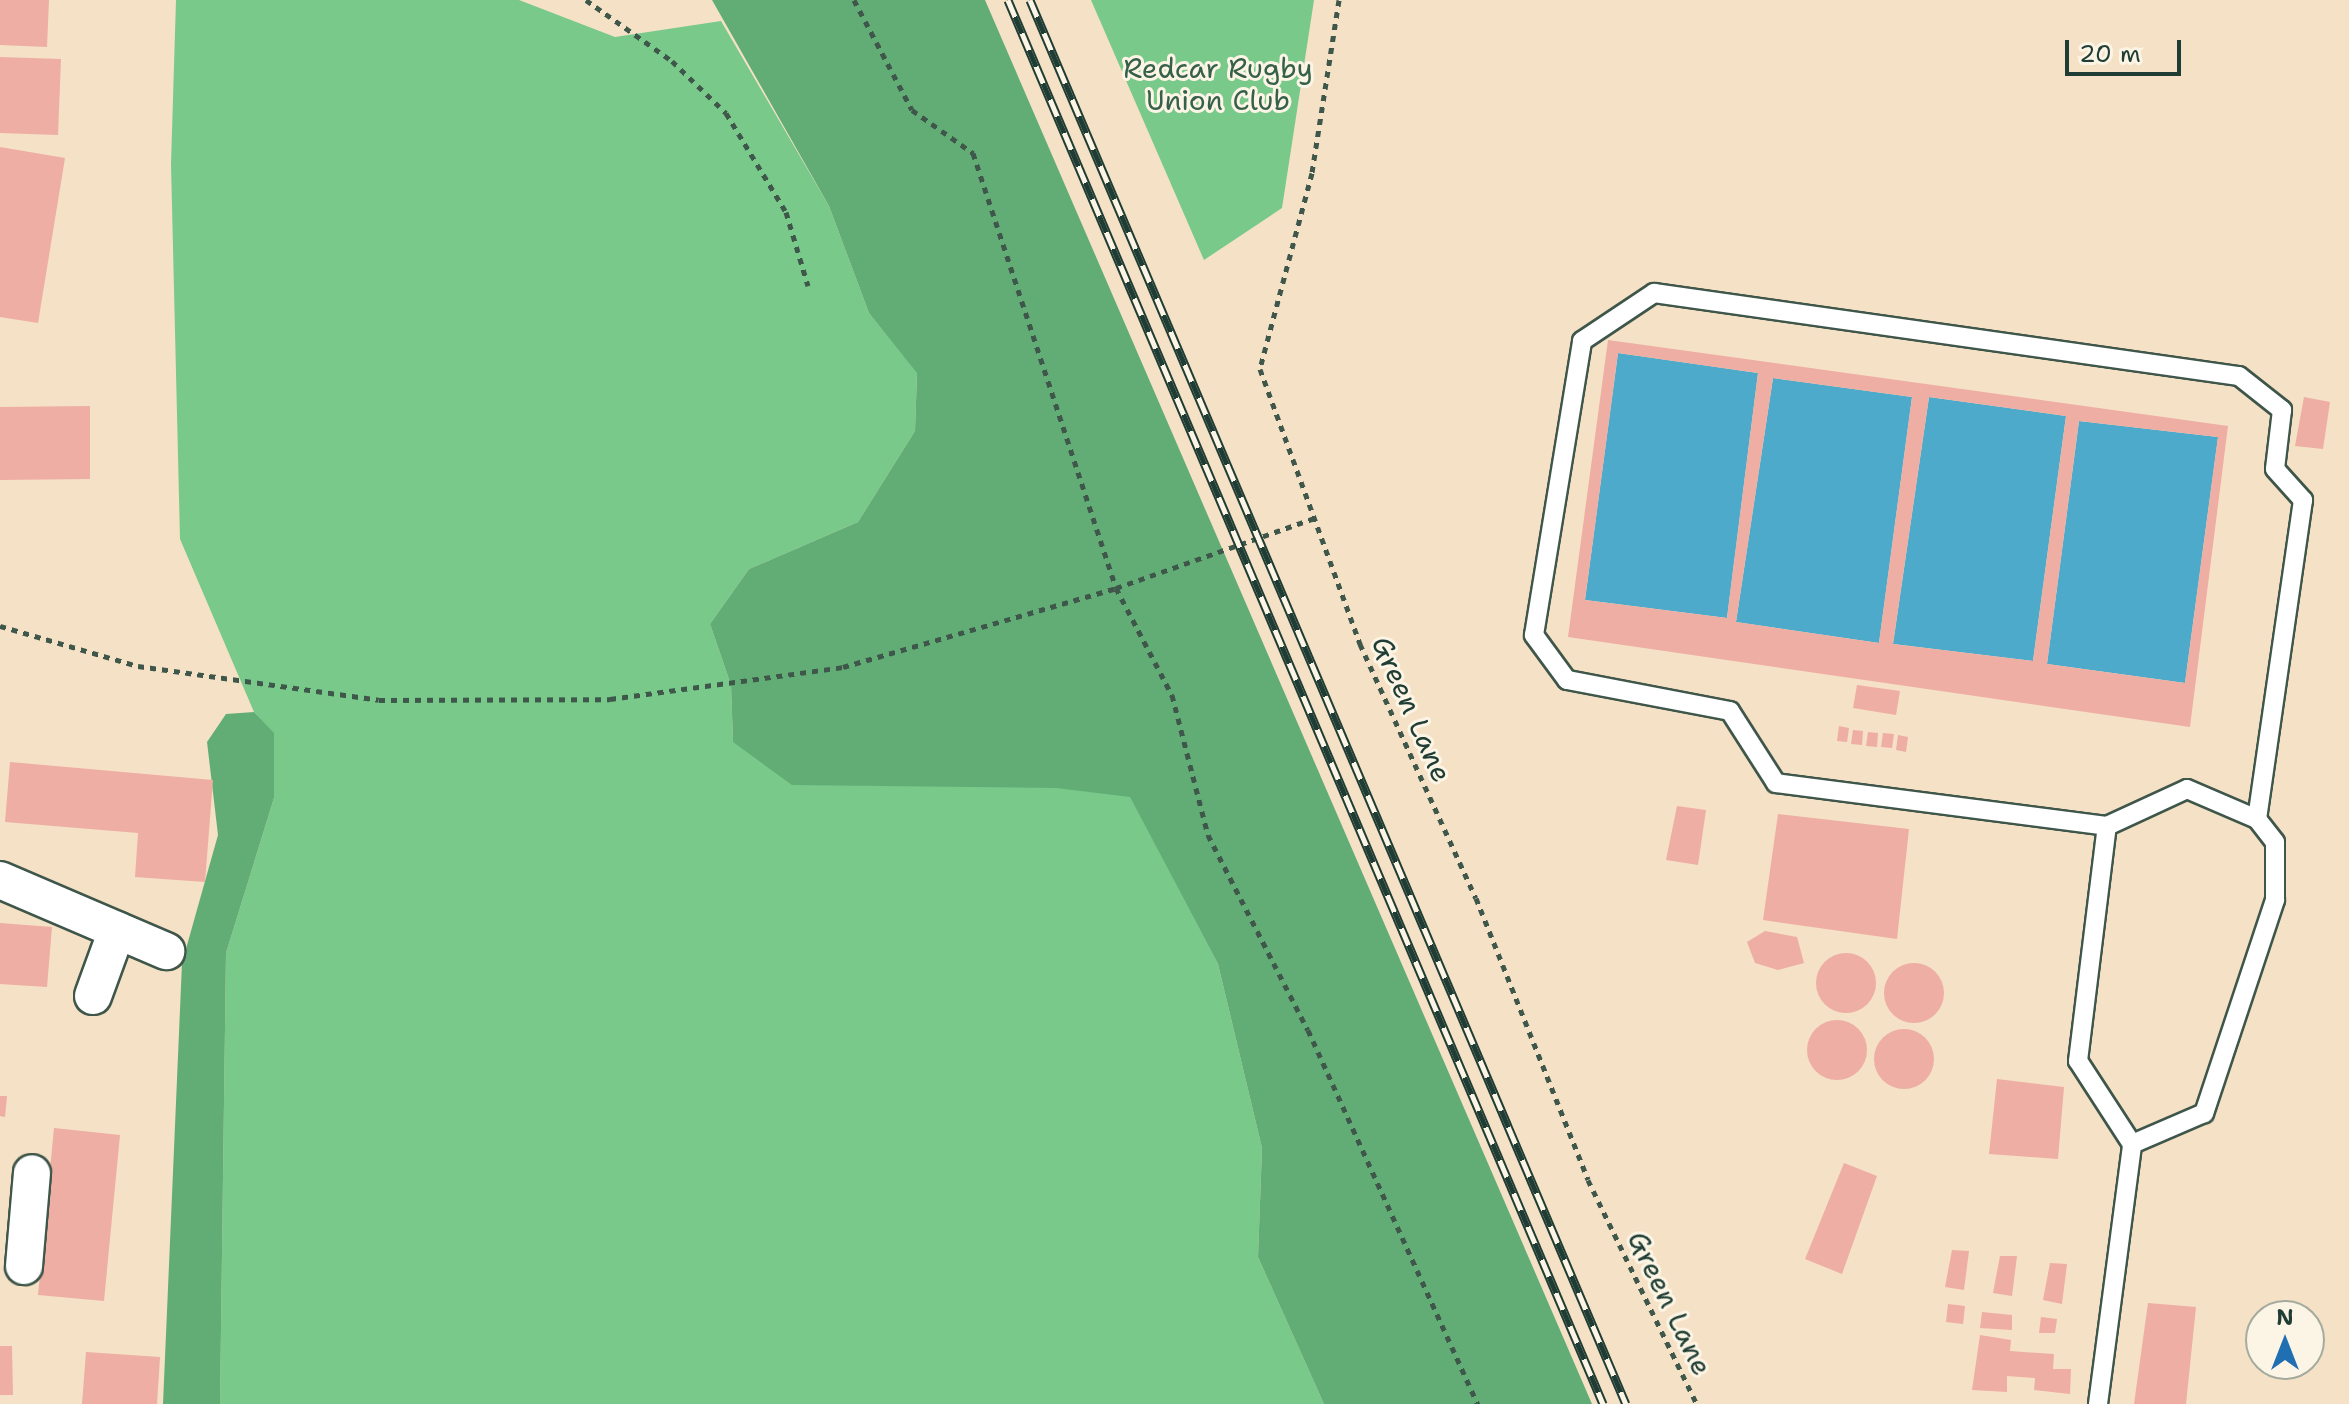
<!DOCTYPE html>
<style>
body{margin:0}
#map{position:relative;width:2349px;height:1404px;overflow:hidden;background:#f5e1c5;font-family:"Shantell Sans",sans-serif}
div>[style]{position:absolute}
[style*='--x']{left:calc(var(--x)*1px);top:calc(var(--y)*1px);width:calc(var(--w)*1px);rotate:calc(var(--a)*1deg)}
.green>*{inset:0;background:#78c98a}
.forest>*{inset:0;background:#62ad76}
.water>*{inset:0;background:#4daacb}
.building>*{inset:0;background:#eeaea3}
.round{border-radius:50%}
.path>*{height:5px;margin-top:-2.5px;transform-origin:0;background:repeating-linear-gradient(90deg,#3f564a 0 6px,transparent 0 12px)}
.roads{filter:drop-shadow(2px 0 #3f564a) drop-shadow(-2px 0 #3f564a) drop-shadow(0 2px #3f564a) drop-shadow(0 -2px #3f564a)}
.service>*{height:18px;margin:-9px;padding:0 9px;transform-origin:9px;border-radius:9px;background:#fff}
.minor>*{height:36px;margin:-18px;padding:0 18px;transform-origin:18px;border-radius:18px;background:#fff}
.rail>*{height:9px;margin-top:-4.5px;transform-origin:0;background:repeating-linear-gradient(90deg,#fcf5e5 0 18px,#1f3d34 0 36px);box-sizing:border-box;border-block:2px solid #1f3d34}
span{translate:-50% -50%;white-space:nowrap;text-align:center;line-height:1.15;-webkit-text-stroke:6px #fcf5e5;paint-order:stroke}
.park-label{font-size:28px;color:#35604a}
.street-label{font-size:28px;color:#1f3d34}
.north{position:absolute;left:2245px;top:1300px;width:80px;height:80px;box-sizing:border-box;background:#fcf5e5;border:2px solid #a4ab9e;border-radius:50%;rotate:0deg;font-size:22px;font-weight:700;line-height:32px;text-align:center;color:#1f3d34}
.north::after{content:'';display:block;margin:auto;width:28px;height:36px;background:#1f6fb2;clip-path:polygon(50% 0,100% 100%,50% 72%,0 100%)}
.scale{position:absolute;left:2065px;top:40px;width:116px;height:36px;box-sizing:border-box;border:4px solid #1f3d34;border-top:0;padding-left:10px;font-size:24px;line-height:28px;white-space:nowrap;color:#1f3d34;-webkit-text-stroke:6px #fcf5e5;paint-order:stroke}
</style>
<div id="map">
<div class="green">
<div style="clip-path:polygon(176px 0,519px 0,615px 37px,721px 21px,829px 206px,869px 313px,917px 372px,915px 431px,858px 522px,749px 569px,710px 624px,731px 685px,733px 742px,1130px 796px,1218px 964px,1262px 1148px,1258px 1257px,1324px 1404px,220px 1404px,226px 953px,274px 798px,274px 734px,254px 712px,180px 539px,171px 164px)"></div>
<div style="clip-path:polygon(1091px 0,1314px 0,1282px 208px,1204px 260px)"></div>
</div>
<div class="forest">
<div style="clip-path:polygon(712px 0,985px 0,1592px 1404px,1324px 1404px,1258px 1257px,1262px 1148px,1218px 964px,1130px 797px,1056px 788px,792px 785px,733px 742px,731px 685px,710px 624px,749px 569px,858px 522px,915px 431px,917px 373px,869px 313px,829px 206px)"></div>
<div style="clip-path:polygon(254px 712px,274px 733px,274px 798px,226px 953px,220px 1404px,163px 1404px,182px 963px,218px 835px,207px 742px,226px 714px)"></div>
</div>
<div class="water">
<div style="clip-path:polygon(1618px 353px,1758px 373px,1727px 618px,1585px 600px)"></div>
<div style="clip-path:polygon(1773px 378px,1912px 397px,1879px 643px,1736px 622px)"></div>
<div style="clip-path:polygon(1929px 397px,2066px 416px,2033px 661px,1893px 644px)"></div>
<div style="clip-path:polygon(2079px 421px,2218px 437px,2185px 683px,2047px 664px)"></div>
</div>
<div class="building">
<div style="clip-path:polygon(0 0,49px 0,47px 47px,0 45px)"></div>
<div style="clip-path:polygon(0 57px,61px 59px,58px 135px,0 133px)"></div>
<div style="clip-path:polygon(0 147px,65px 158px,38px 323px,0 317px)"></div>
<div style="clip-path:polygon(evenodd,1608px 340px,2228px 426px,2190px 727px,1568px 637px,1608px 340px,1618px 353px,1758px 373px,1727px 618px,1585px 600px,1618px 353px,1608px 340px,1773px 378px,1912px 397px,1879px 643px,1736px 622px,1773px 378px,1608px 340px,1929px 397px,2066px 416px,2033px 661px,1893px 644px,1929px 397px,1608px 340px,2079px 421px,2218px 437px,2185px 683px,2047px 664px,2079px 421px)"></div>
<div style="clip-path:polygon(2304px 397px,2330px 402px,2323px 449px,2295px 446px)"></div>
<div style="clip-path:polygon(90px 406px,90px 479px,0 480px,0 407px)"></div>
<div style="clip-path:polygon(1857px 685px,1900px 691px,1896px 715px,1853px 708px)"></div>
<div style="clip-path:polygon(1839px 726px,1849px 728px,1847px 742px,1837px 741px)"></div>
<div style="clip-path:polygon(1853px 730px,1863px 731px,1862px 745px,1851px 744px)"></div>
<div style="clip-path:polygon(1868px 732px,1878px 733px,1877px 747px,1866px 746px)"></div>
<div style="clip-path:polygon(1883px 733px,1894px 734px,1892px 748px,1881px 747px)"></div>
<div style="clip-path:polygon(1898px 735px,1908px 737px,1906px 752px,1896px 750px)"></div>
<div style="clip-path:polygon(10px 762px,213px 780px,205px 882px,135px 877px,138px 833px,5px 822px)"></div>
<div style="clip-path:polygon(1677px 806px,1706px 810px,1698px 865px,1666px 860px)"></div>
<div style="clip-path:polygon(1778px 814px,1909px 829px,1897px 939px,1763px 920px)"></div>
<div style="clip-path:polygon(0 923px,52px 927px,47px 987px,0 984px)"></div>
<div style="clip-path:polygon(1765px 931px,1797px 937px,1804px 963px,1778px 970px,1755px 963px,1747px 942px)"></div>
<div class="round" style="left:1816px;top:953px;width:60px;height:60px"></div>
<div class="round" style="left:1884px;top:963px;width:60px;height:60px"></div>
<div class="round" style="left:1807px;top:1020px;width:60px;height:60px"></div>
<div class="round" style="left:1874px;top:1029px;width:60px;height:60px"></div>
<div style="clip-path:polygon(1997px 1079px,2064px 1087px,2058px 1159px,1989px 1154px)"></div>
<div style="clip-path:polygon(0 1096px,7px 1096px,5px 1117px,0 1116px)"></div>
<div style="clip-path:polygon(54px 1128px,120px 1135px,104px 1301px,38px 1295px)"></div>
<div style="clip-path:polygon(1844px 1163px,1877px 1176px,1842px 1274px,1805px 1259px)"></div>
<div style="clip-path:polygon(1952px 1250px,1969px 1251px,1964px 1290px,1945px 1287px)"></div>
<div style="clip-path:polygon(2000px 1256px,2017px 1256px,2012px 1296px,1993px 1293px)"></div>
<div style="clip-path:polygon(2050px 1263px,2067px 1264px,2062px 1304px,2043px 1300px)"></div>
<div style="clip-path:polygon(2148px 1303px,2196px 1307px,2186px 1404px,2134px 1404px)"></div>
<div style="clip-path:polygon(1948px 1304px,1965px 1306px,1963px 1324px,1946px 1322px)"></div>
<div style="clip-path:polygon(1982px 1312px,2012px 1315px,2012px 1330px,1980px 1328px)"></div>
<div style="clip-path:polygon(2041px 1317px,2057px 1319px,2055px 1333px,2039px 1333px)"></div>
<div style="clip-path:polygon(1980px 1335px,2011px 1340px,2010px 1351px,2054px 1354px,2053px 1369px,2071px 1369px,2070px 1394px,2034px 1390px,2035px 1378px,2007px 1376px,2007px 1392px,1972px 1390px)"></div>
<div style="clip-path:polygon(0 1346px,12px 1346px,13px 1395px,0 1395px)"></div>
<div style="clip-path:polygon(86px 1352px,160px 1357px,157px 1404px,82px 1404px)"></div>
</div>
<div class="path">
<div style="--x:586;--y:0;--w:105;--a:35.3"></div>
<div style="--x:672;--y:61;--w:75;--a:43.9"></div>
<div style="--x:726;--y:113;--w:116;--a:58.8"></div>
<div style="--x:786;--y:212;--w:77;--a:73.4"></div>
<div style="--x:854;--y:0;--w:124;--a:62.2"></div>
<div style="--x:912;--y:110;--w:75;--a:35.2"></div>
<div style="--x:973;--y:153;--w:458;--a:71.8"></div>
<div style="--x:1116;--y:588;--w:121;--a:62.4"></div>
<div style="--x:1172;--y:695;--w:145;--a:75.6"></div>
<div style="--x:1208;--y:835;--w:219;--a:62.9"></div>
<div style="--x:1308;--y:1030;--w:411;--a:65.6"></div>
<div style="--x:1339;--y:0;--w:175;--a:98.9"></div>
<div style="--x:1312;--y:173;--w:203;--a:104.9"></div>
<div style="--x:1260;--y:369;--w:293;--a:70"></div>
<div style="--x:1360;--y:644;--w:279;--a:65.5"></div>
<div style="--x:1476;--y:898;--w:303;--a:68.3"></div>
<div style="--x:1588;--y:1180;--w:249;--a:64.1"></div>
<div style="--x:0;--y:626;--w:144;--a:16.2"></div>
<div style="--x:138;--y:666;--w:243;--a:8"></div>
<div style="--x:379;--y:700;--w:231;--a:-0.2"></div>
<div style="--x:610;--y:699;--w:235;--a:-7.8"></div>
<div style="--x:843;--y:667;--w:284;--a:-16.1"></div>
<div style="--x:1116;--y:588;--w:211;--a:-19.4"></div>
</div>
<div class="roads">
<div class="service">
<div style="--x:2107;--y:826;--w:334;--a:-172.6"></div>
<div style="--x:1776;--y:783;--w:85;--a:-122.6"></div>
<div style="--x:1730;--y:711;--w:166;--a:-169.2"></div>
<div style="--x:1567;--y:680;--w:56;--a:-126.3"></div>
<div style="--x:1534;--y:635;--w:298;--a:-80.7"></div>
<div style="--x:1582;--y:341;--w:87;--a:-33.7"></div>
<div style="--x:1654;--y:293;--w:591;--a:8.08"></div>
<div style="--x:2239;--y:376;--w:55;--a:38.3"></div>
<div style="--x:2282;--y:410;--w:59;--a:96.8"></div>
<div style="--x:2275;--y:469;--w:42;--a:47.9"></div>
<div style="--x:2303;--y:500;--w:322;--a:98.2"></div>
<div style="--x:2098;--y:1404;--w:262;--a:-82.5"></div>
<div style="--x:2132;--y:1144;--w:99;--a:-123"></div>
<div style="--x:2078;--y:1061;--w:237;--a:-83"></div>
<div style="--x:2107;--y:826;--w:88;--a:-24.8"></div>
<div style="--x:2187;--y:789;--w:76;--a:23.2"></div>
<div style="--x:2257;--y:819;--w:29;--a:52"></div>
<div style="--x:2275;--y:842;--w:58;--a:90"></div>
<div style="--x:2275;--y:900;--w:225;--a:108.4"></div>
<div style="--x:2204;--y:1113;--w:78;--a:156.7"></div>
</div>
<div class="minor">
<div style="--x:0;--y:880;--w:181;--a:23.2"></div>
<div style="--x:93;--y:996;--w:70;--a:-70"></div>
<div style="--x:24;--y:1266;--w:93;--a:-85.1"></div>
</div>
</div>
<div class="rail">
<div style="--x:1008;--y:0;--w:1525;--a:67.03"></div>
<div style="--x:1030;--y:0;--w:1525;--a:67"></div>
</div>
<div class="park-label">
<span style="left:1218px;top:84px">Redcar Rugby<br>Union Club</span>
</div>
<div class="street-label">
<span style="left:1412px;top:709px;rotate:66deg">Green Lane</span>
<span style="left:1670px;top:1303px;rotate:64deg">Green Lane</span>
</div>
<div class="north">N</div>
<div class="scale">20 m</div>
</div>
